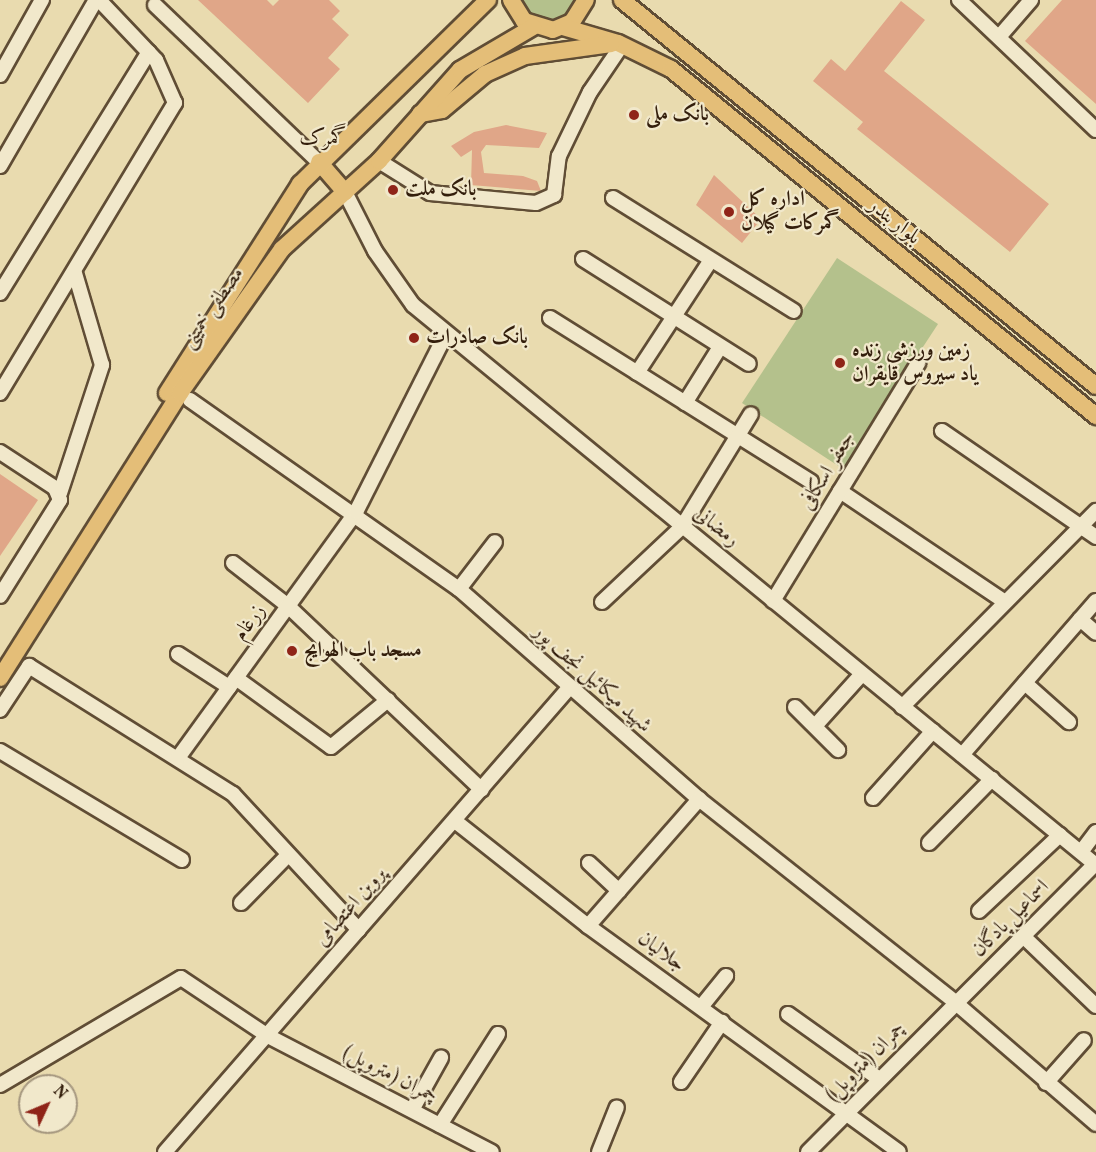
<!DOCTYPE html>
<meta charset="utf-8">
<style>
body{margin:0}
#map{position:relative;width:1096px;height:1152px;overflow:hidden;background:#e9dbaf;font-family:Vollkorn,Amiri,serif}
div>[style]{position:absolute}
[style*='--x']{left:calc(var(--x)*1px);top:calc(var(--y)*1px);width:calc(var(--w)*1px);rotate:calc(var(--a)*1deg)}
.green>*{inset:0;background:#b4c18c}
.building>*{inset:0;background:#e0a688}
.roads{filter:drop-shadow(2px 0 #604d35) drop-shadow(-2px 0 #604d35) drop-shadow(0 2px #604d35) drop-shadow(0 -2px #604d35)}
.minor>*{height:14px;margin:-7px;padding:0 7px;transform-origin:7px;border-radius:7px;background:#f1e8cb}
.major>*{height:16px;margin:-8px;padding:0 8px;transform-origin:8px;border-radius:8px;background:#e4be78}
.dots>*{width:16px;height:16px;translate:-50% -50%;box-sizing:border-box;border:3px solid #f1e8cb;border-radius:50%}
span{translate:-50% -50%;white-space:nowrap;text-align:center;line-height:1.15;-webkit-text-stroke:4.5px #f1e8cb;paint-order:stroke}
.poi-label{font-size:21px;color:#331e0c;font-weight:700}
.left{translate:0 -50%;text-align:left}
.street-label{font-size:21px;color:#331e0c}
.neighbourhood-label{font-size:22px;color:#331e0c}
.north{position:absolute;left:18px;top:1074px;width:60px;height:60px;box-sizing:border-box;background:#f1e8cb;border:2px solid #a5977f;border-radius:50%;rotate:46deg;font-size:16px;font-weight:700;line-height:24px;text-align:center;color:#331e0c}
.north::after{content:'';display:block;margin:auto;width:21px;height:27px;background:#8f2418;clip-path:polygon(50% 0,100% 100%,50% 72%,0 100%)}
</style>
<div id="map">
<div class="green">
<div style="clip-path:polygon(517px 0,580px 0,560px 23px,528px 17px)"></div>
<div style="clip-path:polygon(837px 258px,938px 324px,843px 469px,742px 403px)"></div>
</div>
<div class="building">
<div style="clip-path:polygon(198px 0,267px 0,273px 6px,279px 0,329px 0,340px 11px,332px 19px,349px 35px,328px 58px,340px 69px,308px 103px)"></div>
<div style="clip-path:polygon(1062px 0,1096px 0,1096px 104px,1025px 41px)"></div>
<div style="clip-path:polygon(901px 1px,925px 20px,884px 71px,1049px 204px,1010px 252px,857px 129px,863px 122px,813px 81px,831px 59px,845px 71px)"></div>
<div style="clip-path:polygon(506px 125px,547px 133px,539px 148px,486px 145px,481px 152px,484px 173px,523px 176px,537px 181px,541px 191px,471px 185px,472px 150px,461px 157px,451px 146px,474px 132px)"></div>
<div style="clip-path:polygon(714px 175px,761px 219px,742px 243px,696px 205px)"></div>
<div style="clip-path:polygon(0 474px,38px 500px,0 556px)"></div>
</div>
<div class="roads">
<div class="minor">
<div style="--x:959;--y:0;--w:189;--a:43.5"></div>
<div style="--x:155;--y:5;--w:227;--a:43.8"></div>
<div style="--x:999;--y:37;--w:49;--a:-49.1"></div>
<div style="--x:0;--y:75;--w:86;--a:-60.8"></div>
<div style="--x:379;--y:161;--w:60;--a:32.1"></div>
<div style="--x:430;--y:193;--w:106;--a:5.4"></div>
<div style="--x:536;--y:203;--w:20;--a:-24"></div>
<div style="--x:554;--y:195;--w:39;--a:-83"></div>
<div style="--x:559;--y:156;--w:71;--a:-64.2"></div>
<div style="--x:590;--y:92;--w:57;--a:-55.8"></div>
<div style="--x:0;--y:166;--w:192;--a:-60"></div>
<div style="--x:345;--y:192;--w:66;--a:63"></div>
<div style="--x:375;--y:251;--w:66;--a:54.9"></div>
<div style="--x:413;--y:305;--w:883;--a:39.35"></div>
<div style="--x:613;--y:198;--w:213;--a:32"></div>
<div style="--x:583;--y:259;--w:196;--a:32.3"></div>
<div style="--x:0;--y:293;--w:283;--a:-58.3"></div>
<div style="--x:550;--y:318;--w:308;--a:32.1"></div>
<div style="--x:637;--y:373;--w:135;--a:-56.8"></div>
<div style="--x:0;--y:393;--w:339;--a:-58.9"></div>
<div style="--x:175;--y:103;--w:47;--a:-113.8"></div>
<div style="--x:156;--y:60;--w:83;--a:-133.5"></div>
<div style="--x:190;--y:400;--w:329;--a:35.1"></div>
<div style="--x:459;--y:589;--w:319;--a:41.2"></div>
<div style="--x:699;--y:799;--w:328;--a:38.4"></div>
<div style="--x:956;--y:1003;--w:185;--a:40.8"></div>
<div style="--x:685;--y:403;--w:66;--a:-58"></div>
<div style="--x:942;--y:431;--w:187;--a:34.5"></div>
<div style="--x:0;--y:452;--w:66;--a:33.2"></div>
<div style="--x:55;--y:488;--w:13;--a:67"></div>
<div style="--x:60;--y:500;--w:113;--a:122"></div>
<div style="--x:840;--y:491;--w:199;--a:33.9"></div>
<div style="--x:60;--y:493;--w:135;--a:-71.8"></div>
<div style="--x:102;--y:365;--w:96;--a:-106.4"></div>
<div style="--x:233;--y:563;--w:70;--a:38"></div>
<div style="--x:288;--y:606;--w:267;--a:43.5"></div>
<div style="--x:459;--y:589;--w:59;--a:-52.5"></div>
<div style="--x:773;--y:601;--w:279;--a:-58.6"></div>
<div style="--x:602;--y:602;--w:110;--a:-43.2"></div>
<div style="--x:682;--y:527;--w:132;--a:-58.6"></div>
<div style="--x:1080;--y:619;--w:21;--a:41"></div>
<div style="--x:178;--y:654;--w:61;--a:32.9"></div>
<div style="--x:236;--y:678;--w:117;--a:36"></div>
<div style="--x:331;--y:747;--w:74;--a:-39.5"></div>
<div style="--x:1025;--y:683;--w:59;--a:41.6"></div>
<div style="--x:795;--y:707;--w:61;--a:45"></div>
<div style="--x:902;--y:707;--w:276;--a:-45.3"></div>
<div style="--x:0;--y:710;--w:53;--a:-56.6"></div>
<div style="--x:29;--y:666;--w:241;--a:32.1"></div>
<div style="--x:233;--y:794;--w:185;--a:47.2"></div>
<div style="--x:815;--y:726;--w:70;--a:-47.9"></div>
<div style="--x:0;--y:751;--w:212;--a:30.9"></div>
<div style="--x:962;--y:755;--w:204;--a:-49"></div>
<div style="--x:178;--y:758;--w:304;--a:-54.1"></div>
<div style="--x:356;--y:512;--w:199;--a:-63.2"></div>
<div style="--x:873;--y:798;--w:90;--a:-48.2"></div>
<div style="--x:455;--y:821;--w:169;--a:38.3"></div>
<div style="--x:588;--y:926;--w:384;--a:36"></div>
<div style="--x:929;--y:843;--w:90;--a:-45.5"></div>
<div style="--x:1081;--y:852;--w:25;--a:-53"></div>
<div style="--x:589;--y:863;--w:41;--a:43"></div>
<div style="--x:241;--y:903;--w:67;--a:-45.6"></div>
<div style="--x:979;--y:911;--w:111;--a:-43.2"></div>
<div style="--x:588;--y:926;--w:169;--a:-48.8"></div>
<div style="--x:1023;--y:936;--w:101;--a:43.8"></div>
<div style="--x:701;--y:1007;--w:40;--a:-51"></div>
<div style="--x:788;--y:1014;--w:112;--a:35.5"></div>
<div style="--x:681;--y:1082;--w:73;--a:-55.7"></div>
<div style="--x:1046;--y:1083;--w:57;--a:-48.5"></div>
<div style="--x:0;--y:1085;--w:210;--a:-30.6"></div>
<div style="--x:181;--y:978;--w:105;--a:33.7"></div>
<div style="--x:268;--y:1036;--w:252;--a:27.4"></div>
<div style="--x:412;--y:1110;--w:60;--a:-60.9"></div>
<div style="--x:440;--y:1125;--w:108;--a:-57.5"></div>
<div style="--x:165;--y:1152;--w:614;--a:-48.96"></div>
<div style="--x:599;--y:1152;--w:48;--a:-68.2"></div>
<div style="--x:808;--y:1152;--w:407;--a:-45.1"></div>
</div>
<div class="major">
<div style="--x:511;--y:0;--w:25;--a:58"></div>
<div style="--x:524;--y:21;--w:30;--a:17"></div>
<div style="--x:553;--y:30;--w:21;--a:-23"></div>
<div style="--x:572;--y:22;--w:26;--a:-58"></div>
<div style="--x:622;--y:0;--w:611;--a:39.16"></div>
<div style="--x:563;--y:27;--w:57;--a:16.2"></div>
<div style="--x:618;--y:43;--w:59;--a:26.1"></div>
<div style="--x:671;--y:69;--w:549;--a:39.23"></div>
<div style="--x:420;--y:114;--w:22;--a:-10"></div>
<div style="--x:442;--y:110;--w:56;--a:-39.9"></div>
<div style="--x:485;--y:74;--w:44;--a:-24.2"></div>
<div style="--x:525;--y:56;--w:87;--a:-7.9"></div>
<div style="--x:319;--y:162;--w:40;--a:49"></div>
<div style="--x:167;--y:393;--w:248;--a:-57.5"></div>
<div style="--x:300;--y:184;--w:263;--a:-44.4"></div>
<div style="--x:0;--y:678;--w:337;--a:-57.7"></div>
<div style="--x:180;--y:393;--w:176;--a:-54.7"></div>
<div style="--x:282;--y:249;--w:131;--a:-42.2"></div>
<div style="--x:379;--y:161;--w:122;--a:-48.3"></div>
<div style="--x:460;--y:70;--w:85;--a:-30.5"></div>
</div>
</div>
<div class="dots">
<div style="left:634px;top:115px;background:#8f2418"></div>
<div style="left:393px;top:190px;background:#8f2418"></div>
<div style="left:729px;top:212px;background:#8f2418"></div>
<div style="left:414px;top:338px;background:#8f2418"></div>
<div style="left:840px;top:363px;background:#8f2418"></div>
<div style="left:292px;top:651px;background:#8f2418"></div>
</div>
<div class="poi-label">
<span class="left" style="left:646px;top:115px">بانک ملی</span>
<span class="left" style="left:405px;top:190px">بانک ملت</span>
<span class="left" style="left:741px;top:212px">اداره کل<br>گمرکات گیلان</span>
<span class="left" style="left:426px;top:338px">بانک صادرات</span>
<span class="left" style="left:852px;top:363px">زمین ورزشی زنده<br>یاد سیروس قایقران</span>
<span class="left" style="left:304px;top:651px">مسجد باب الهوایج</span>
</div>
<div class="street-label">
<span style="left:894px;top:222px;rotate:39deg">بلوار بندر</span>
<span style="left:213px;top:308px;rotate:-55deg">مصطفی خمینی</span>
<span style="left:828px;top:471px;rotate:-59deg">جعفر اسکافی</span>
<span style="left:716px;top:527px;rotate:39deg">رمضانی</span>
<span style="left:250px;top:623px;rotate:-54deg">زرغام</span>
<span style="left:592px;top:679px;rotate:42deg">شهید میکائیل نجف پور</span>
<span style="left:351px;top:907px;rotate:-49deg">پروین اعتصامی</span>
<span style="left:1011px;top:919px;rotate:-45deg">اسماعیل پادگان</span>
<span style="left:661px;top:952px;rotate:36deg">جلالیان</span>
<span style="left:866px;top:1062px;rotate:-45deg">چمران (متروپل)</span>
<span style="left:390px;top:1075px;rotate:27deg">چمران (متروپل)</span>
</div>
<div class="neighbourhood-label">
<span style="left:323px;top:139px">گمرک</span>
</div>
<div class="north">N</div>
</div>
